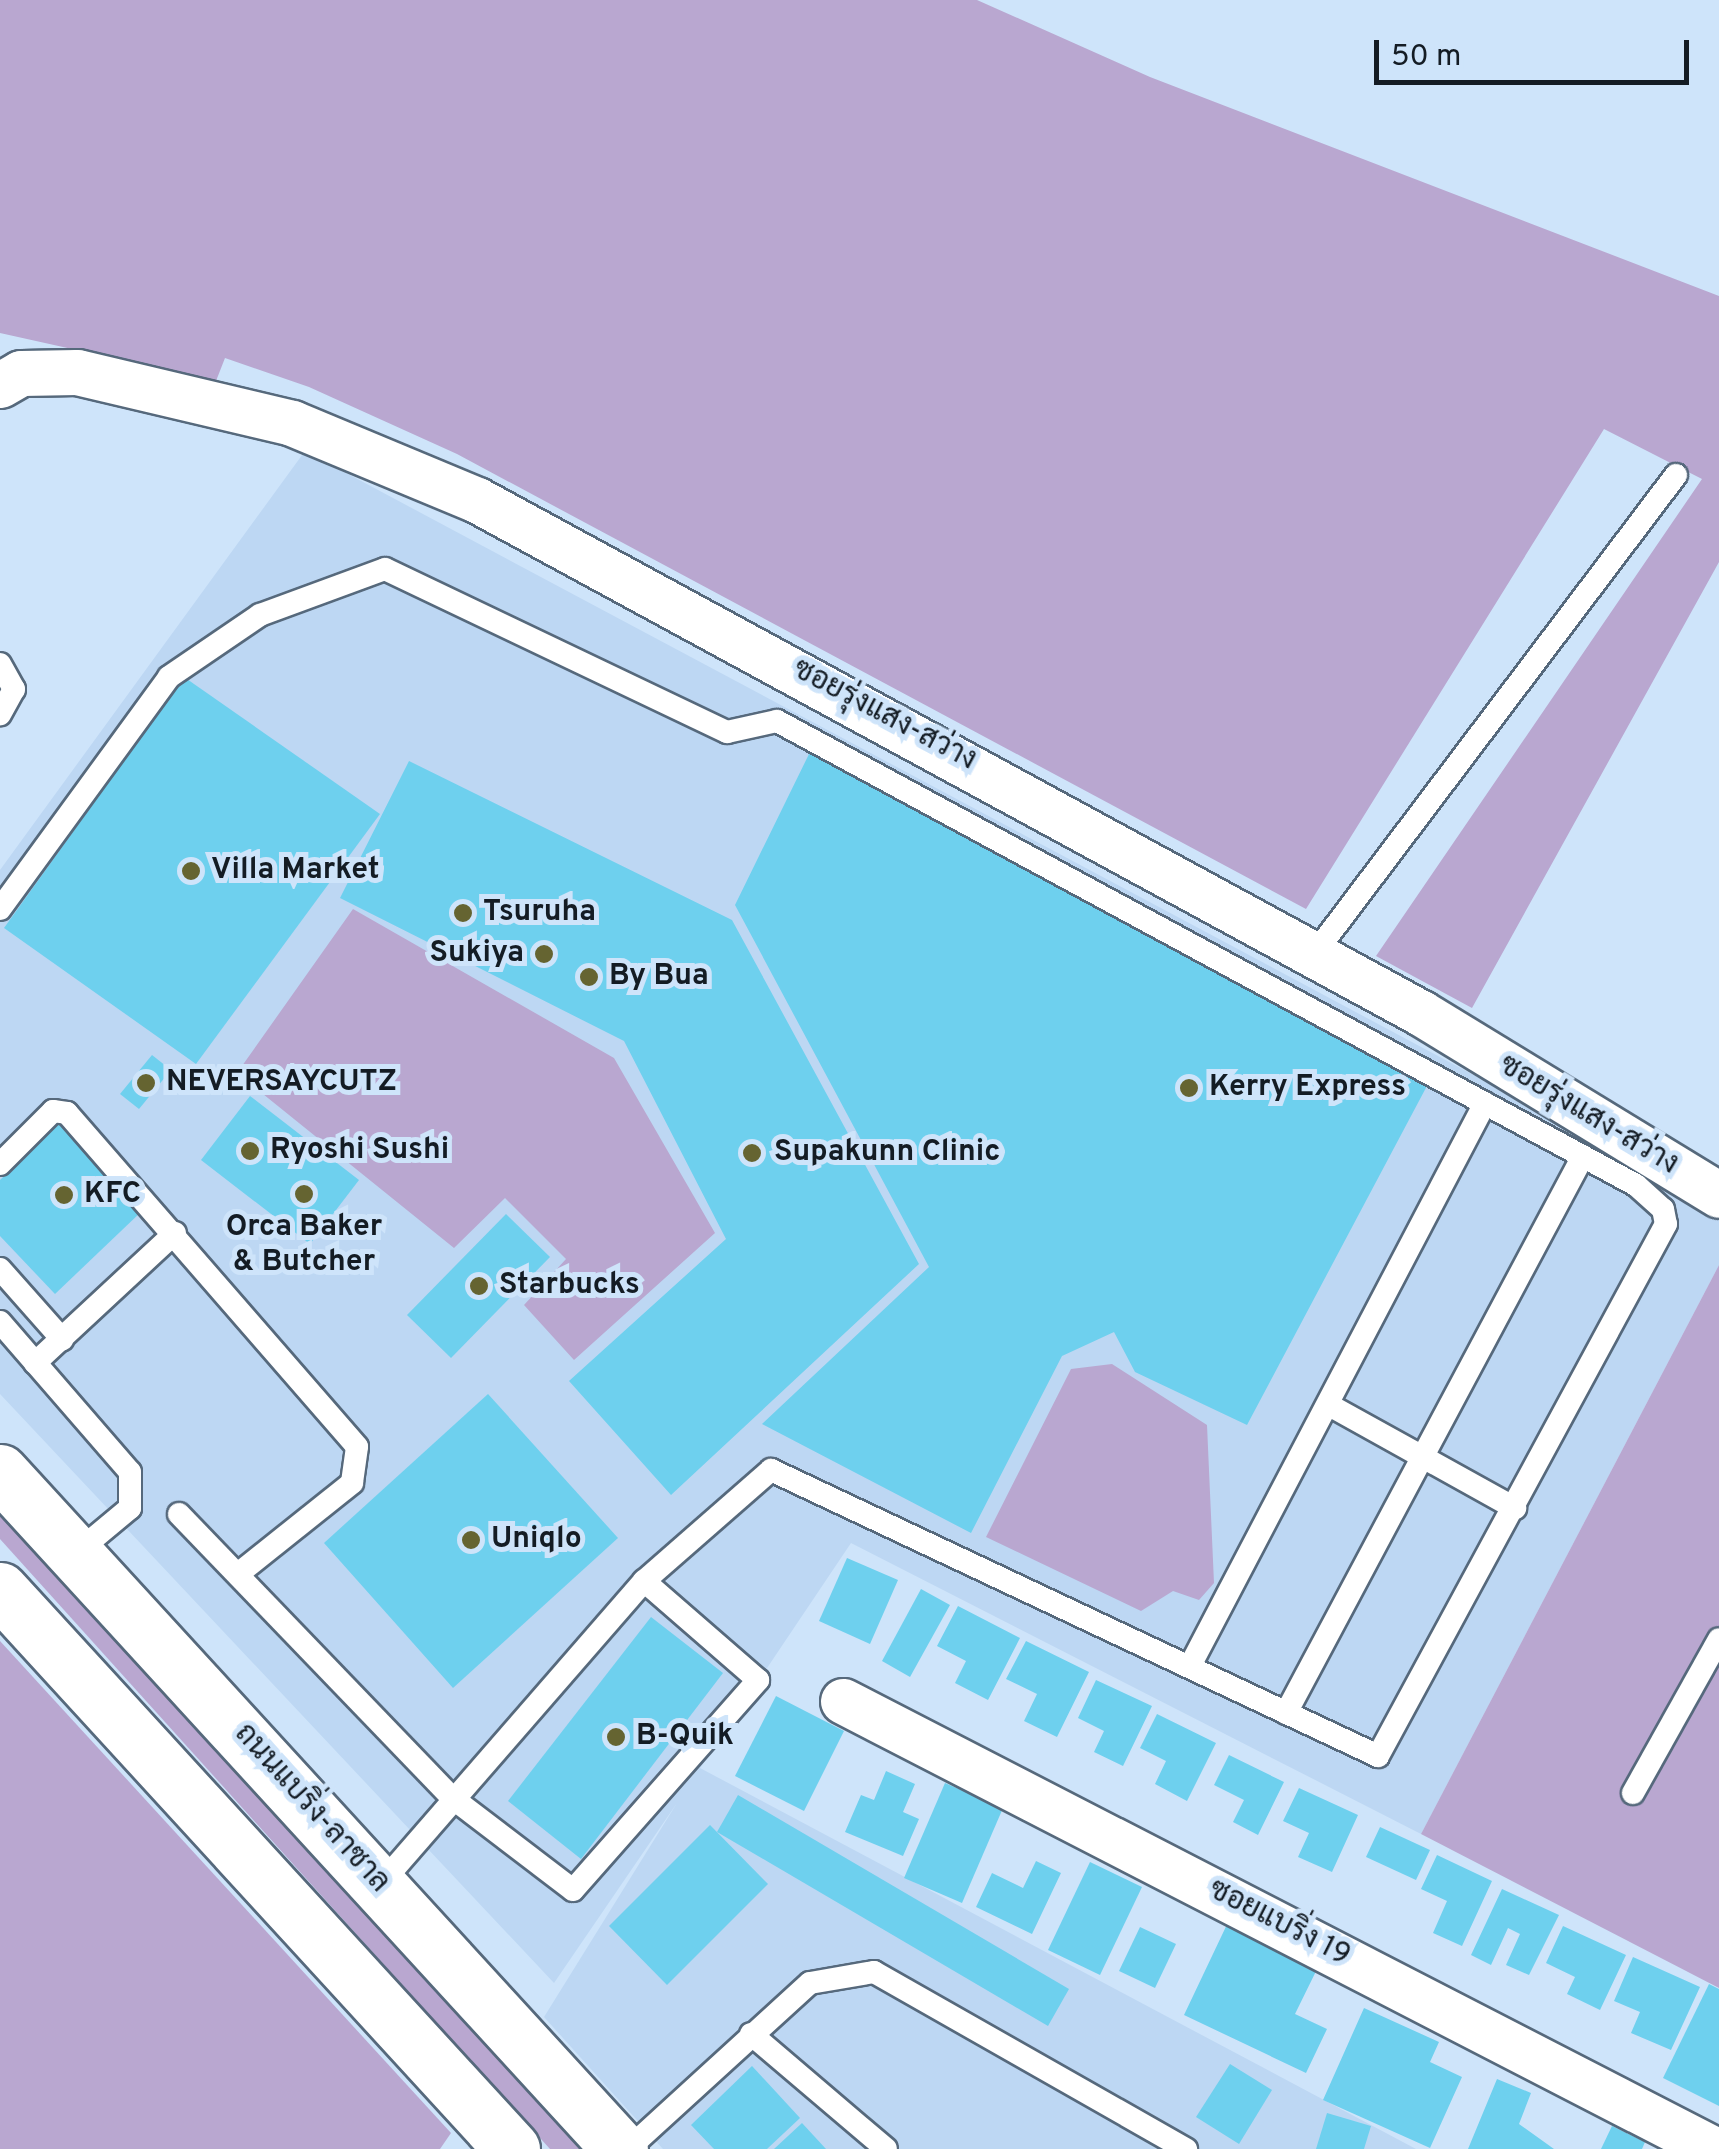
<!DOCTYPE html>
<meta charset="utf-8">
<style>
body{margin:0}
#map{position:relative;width:1719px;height:2149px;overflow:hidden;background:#cee4fa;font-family:Overpass,Sarabun,sans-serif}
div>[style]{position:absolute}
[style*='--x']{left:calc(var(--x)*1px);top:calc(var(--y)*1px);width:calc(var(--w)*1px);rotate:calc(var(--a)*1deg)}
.built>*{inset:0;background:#bdd7f3}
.green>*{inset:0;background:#b9a7d0}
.building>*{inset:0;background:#6ed0ee}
.roads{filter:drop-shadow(2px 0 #56697c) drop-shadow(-2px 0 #56697c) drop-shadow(0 2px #56697c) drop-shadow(0 -2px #56697c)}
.service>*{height:22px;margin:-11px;padding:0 11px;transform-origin:11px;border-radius:11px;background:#fff}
.minor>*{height:45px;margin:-22.5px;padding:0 22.5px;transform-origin:22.5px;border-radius:22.5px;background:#fff}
.tertiary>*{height:55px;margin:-27.5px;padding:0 27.5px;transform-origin:27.5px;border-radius:27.5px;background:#fff}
.dots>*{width:28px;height:28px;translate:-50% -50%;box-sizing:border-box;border:5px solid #cee4fa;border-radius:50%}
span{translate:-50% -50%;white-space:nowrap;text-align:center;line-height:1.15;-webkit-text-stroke:10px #cee4fa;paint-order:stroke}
.street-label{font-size:30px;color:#141c24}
.poi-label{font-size:30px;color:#141c24;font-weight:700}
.left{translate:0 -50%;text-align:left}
.right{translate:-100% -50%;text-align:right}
.scale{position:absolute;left:1374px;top:40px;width:315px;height:45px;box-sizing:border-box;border:5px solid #141c24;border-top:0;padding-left:12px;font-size:30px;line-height:35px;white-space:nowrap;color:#141c24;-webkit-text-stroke:8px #cee4fa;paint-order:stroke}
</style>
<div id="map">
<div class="built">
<div style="clip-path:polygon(305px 451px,1719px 1206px,1719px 1265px,1421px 1834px,851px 1543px,700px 1768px,1416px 2149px,663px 2149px,544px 2017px,677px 1803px,554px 1983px,0 1394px,0 870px)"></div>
</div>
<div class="green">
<div style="clip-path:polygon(0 0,977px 0,1150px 77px,1719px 296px,1719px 562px,1472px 1008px,1376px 956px,1702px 479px,1604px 429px,1306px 909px,457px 454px,309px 387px,225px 358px,216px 381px,0 333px)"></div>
<div style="clip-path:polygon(353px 909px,614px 1058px,715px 1233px,574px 1360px,524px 1305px,566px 1259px,505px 1198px,454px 1248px,237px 1073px)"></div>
<div style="clip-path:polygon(1719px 1265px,1719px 1988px,1421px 1834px)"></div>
<div style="clip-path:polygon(1112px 1364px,1207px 1425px,1214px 1583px,1199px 1600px,1173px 1591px,1141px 1611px,986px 1537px,1071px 1369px)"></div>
<div style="clip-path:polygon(0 1496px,588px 2149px,550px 2149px,0 1539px)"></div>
<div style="clip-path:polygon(0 1641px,451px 2133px,440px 2149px,0 2149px)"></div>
</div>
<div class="building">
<div style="clip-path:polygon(184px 677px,380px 814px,196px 1064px,4px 928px)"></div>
<div style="clip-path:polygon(810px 752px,1428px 1084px,1247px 1425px,1135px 1372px,1114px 1332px,1062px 1356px,971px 1533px,762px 1424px,929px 1267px,735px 905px)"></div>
<div style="clip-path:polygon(409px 761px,732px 920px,919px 1264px,671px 1495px,569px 1381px,726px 1239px,624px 1041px,340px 898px)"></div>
<div style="clip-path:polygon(152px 1055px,171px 1070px,139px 1109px,120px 1094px)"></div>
<div style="clip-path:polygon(250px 1096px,359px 1180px,310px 1244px,201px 1160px)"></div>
<div style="clip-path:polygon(60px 1123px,142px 1211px,55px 1294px,0 1236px,0 1180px)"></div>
<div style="clip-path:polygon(506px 1214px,550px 1257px,451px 1358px,407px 1315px)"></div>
<div style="clip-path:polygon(488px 1394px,618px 1538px,453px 1688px,324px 1543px)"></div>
<div style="clip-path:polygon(847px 1558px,898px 1580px,870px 1644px,819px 1621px)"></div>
<div style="clip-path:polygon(921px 1589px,950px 1605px,910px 1677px,882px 1661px)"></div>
<div style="clip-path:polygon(958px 1606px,1020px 1638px,988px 1700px,955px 1683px,966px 1661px,937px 1646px)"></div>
<div style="clip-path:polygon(651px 1617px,723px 1673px,581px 1859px,508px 1801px)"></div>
<div style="clip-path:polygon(1026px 1641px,1089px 1672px,1057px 1737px,1024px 1721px,1037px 1694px,1006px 1679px)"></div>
<div style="clip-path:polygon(1096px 1680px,1152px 1706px,1123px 1766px,1094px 1752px,1104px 1731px,1078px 1718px)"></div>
<div style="clip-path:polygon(776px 1696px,844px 1731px,804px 1811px,735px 1776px)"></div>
<div style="clip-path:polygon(1157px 1714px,1216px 1743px,1187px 1801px,1155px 1784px,1166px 1761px,1140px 1748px)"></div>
<div style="clip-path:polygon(1229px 1755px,1284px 1782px,1258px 1835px,1233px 1822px,1244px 1800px,1214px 1785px)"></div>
<div style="clip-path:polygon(886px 1771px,915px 1784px,903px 1812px,919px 1819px,903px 1856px,845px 1832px,861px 1795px,874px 1800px)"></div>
<div style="clip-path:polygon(945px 1783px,1003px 1808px,962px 1903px,904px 1878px)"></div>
<div style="clip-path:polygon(1299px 1788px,1358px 1815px,1332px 1872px,1298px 1857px,1309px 1833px,1283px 1821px)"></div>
<div style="clip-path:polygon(738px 1795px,1069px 1989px,1048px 2026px,717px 1832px)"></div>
<div style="clip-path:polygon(710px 1825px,768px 1884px,667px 1985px,609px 1926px)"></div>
<div style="clip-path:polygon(1380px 1827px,1430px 1850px,1416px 1880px,1366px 1857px)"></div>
<div style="clip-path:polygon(1437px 1855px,1492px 1881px,1462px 1946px,1433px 1933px,1447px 1901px,1421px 1889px)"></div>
<div style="clip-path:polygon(1036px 1861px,1061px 1873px,1032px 1934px,976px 1907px,992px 1873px,1023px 1888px)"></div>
<div style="clip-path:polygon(1090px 1862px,1142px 1887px,1100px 1975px,1048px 1950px)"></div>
<div style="clip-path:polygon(1502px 1889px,1559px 1915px,1529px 1975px,1506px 1965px,1520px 1934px,1508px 1928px,1491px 1965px,1471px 1955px)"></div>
<div style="clip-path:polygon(1231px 1916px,1322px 1959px,1295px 2014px,1327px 2029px,1306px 2073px,1184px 2015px)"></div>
<div style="clip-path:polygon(1563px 1926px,1626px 1955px,1600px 2010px,1567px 1994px,1575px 1977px,1546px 1963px)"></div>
<div style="clip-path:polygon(1140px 1927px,1176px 1944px,1155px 1988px,1119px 1971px)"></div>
<div style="clip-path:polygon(1633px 1957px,1700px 1987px,1671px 2050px,1631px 2033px,1640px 2012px,1614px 2001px)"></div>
<div style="clip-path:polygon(1709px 1984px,1719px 1989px,1719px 2106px,1663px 2078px)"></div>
<div style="clip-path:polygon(1364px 2008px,1439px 2042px,1430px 2062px,1462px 2077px,1430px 2148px,1323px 2100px)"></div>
<div style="clip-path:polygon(1230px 2064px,1272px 2090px,1239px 2144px,1196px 2117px)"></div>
<div style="clip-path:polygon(752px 2066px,800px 2118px,767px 2149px,714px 2149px,691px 2125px)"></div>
<div style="clip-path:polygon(1497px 2079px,1531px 2093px,1519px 2124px,1554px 2149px,1468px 2149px)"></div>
<div style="clip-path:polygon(1327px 2113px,1371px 2126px,1364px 2149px,1316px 2149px)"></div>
<div style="clip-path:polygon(802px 2123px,826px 2149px,774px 2149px)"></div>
<div style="clip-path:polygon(1612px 2126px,1645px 2142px,1642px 2149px,1601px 2149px)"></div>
</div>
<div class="roads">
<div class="service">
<div style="--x:0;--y:664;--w:29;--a:61"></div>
<div style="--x:14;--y:689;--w:29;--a:119"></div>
<div style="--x:0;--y:909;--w:287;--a:-53.9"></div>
<div style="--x:169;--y:677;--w:110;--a:-34.3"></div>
<div style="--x:260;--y:615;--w:133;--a:-20.2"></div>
<div style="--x:385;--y:569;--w:379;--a:25.5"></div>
<div style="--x:727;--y:732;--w:51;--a:-12.4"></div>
<div style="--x:777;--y:721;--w:976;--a:28.38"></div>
<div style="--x:1636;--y:1185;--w:36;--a:42"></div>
<div style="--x:1663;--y:1209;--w:15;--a:79"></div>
<div style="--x:1666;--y:1224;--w:605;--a:118.43"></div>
<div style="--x:1378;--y:1756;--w:671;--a:-154.77"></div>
<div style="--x:771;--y:1470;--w:169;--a:138.8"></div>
<div style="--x:644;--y:1581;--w:403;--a:131"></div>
<div style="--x:1315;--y:953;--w:599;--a:-52.94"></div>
<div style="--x:0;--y:1164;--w:75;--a:-45"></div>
<div style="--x:53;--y:1111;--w:14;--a:8"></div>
<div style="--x:67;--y:1113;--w:442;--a:49"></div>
<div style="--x:357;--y:1447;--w:36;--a:98"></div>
<div style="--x:352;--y:1483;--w:146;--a:141.4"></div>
<div style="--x:0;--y:1269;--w:94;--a:48.5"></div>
<div style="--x:0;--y:1322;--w:198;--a:49.1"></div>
<div style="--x:130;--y:1472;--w:36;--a:90"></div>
<div style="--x:130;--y:1508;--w:70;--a:140.2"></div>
<div style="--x:35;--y:1363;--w:191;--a:-42.9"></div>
<div style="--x:1329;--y:1405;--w:213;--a:29"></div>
<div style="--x:179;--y:1514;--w:393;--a:46.1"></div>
<div style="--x:451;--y:1797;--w:153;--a:37.3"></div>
<div style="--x:573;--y:1890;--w:280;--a:-48.6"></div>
<div style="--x:758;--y:1680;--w:151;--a:-139"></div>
<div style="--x:1191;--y:1664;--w:633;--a:-62.34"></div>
<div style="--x:1286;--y:1713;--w:631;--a:-61.93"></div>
<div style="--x:1633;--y:1793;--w:176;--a:-60.8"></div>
<div style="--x:751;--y:2034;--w:177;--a:40.4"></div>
<div style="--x:628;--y:2149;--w:246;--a:-42.4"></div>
<div style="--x:810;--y:1983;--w:65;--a:-9.8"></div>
<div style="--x:874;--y:1972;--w:359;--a:29.6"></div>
</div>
<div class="minor">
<div style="--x:0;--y:385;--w:24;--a:-30"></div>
<div style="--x:21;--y:373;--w:56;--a:-1"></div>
<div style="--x:77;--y:372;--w:221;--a:13.3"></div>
<div style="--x:292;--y:423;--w:200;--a:22.6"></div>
<div style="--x:477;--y:500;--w:1074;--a:28.52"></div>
<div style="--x:1421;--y:1013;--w:349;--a:31.4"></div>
<div style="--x:843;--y:1701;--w:979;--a:27.25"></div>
</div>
<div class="tertiary">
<div style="--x:0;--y:1472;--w:918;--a:47.52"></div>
<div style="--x:0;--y:1590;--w:758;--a:47.51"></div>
</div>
</div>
<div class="dots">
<div style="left:191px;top:871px;background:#656431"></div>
<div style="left:463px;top:913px;background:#656431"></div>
<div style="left:544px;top:954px;background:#656431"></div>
<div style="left:589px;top:977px;background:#656431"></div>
<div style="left:146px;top:1083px;background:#656431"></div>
<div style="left:1189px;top:1088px;background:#656431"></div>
<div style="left:250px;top:1151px;background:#656431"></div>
<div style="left:752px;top:1153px;background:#656431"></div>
<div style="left:304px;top:1194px;background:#656431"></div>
<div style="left:64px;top:1195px;background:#656431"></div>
<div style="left:479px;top:1286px;background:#656431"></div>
<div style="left:471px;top:1540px;background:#656431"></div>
<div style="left:616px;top:1737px;background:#656431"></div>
</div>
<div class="street-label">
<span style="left:884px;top:716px;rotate:28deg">ซอยรุ่งแสง-สว่าง</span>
<span style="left:1588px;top:1116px;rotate:31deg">ซอยรุ่งแสง-สว่าง</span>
<span style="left:311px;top:1809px;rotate:48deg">ถนนแบริ่ง-ลาซาล</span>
<span style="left:1279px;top:1924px;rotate:27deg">ซอยแบริ่ง 19</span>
</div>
<div class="poi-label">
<span class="left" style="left:211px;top:871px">Villa Market</span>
<span class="left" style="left:483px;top:913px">Tsuruha</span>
<span class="right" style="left:524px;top:954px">Sukiya</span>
<span class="left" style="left:609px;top:977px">By Bua</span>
<span class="left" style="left:166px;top:1083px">NEVERSAYCUTZ</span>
<span class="left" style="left:1209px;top:1088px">Kerry Express</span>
<span class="left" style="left:270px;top:1151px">Ryoshi Sushi</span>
<span class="left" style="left:774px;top:1153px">Supakunn Clinic</span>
<span class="left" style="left:84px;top:1195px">KFC</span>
<span style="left:304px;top:1245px">Orca Baker<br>&amp; Butcher</span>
<span class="left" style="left:499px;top:1286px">Starbucks</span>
<span class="left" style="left:491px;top:1540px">Uniqlo</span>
<span class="left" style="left:636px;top:1737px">B-Quik</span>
</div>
<div class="scale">50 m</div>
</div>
